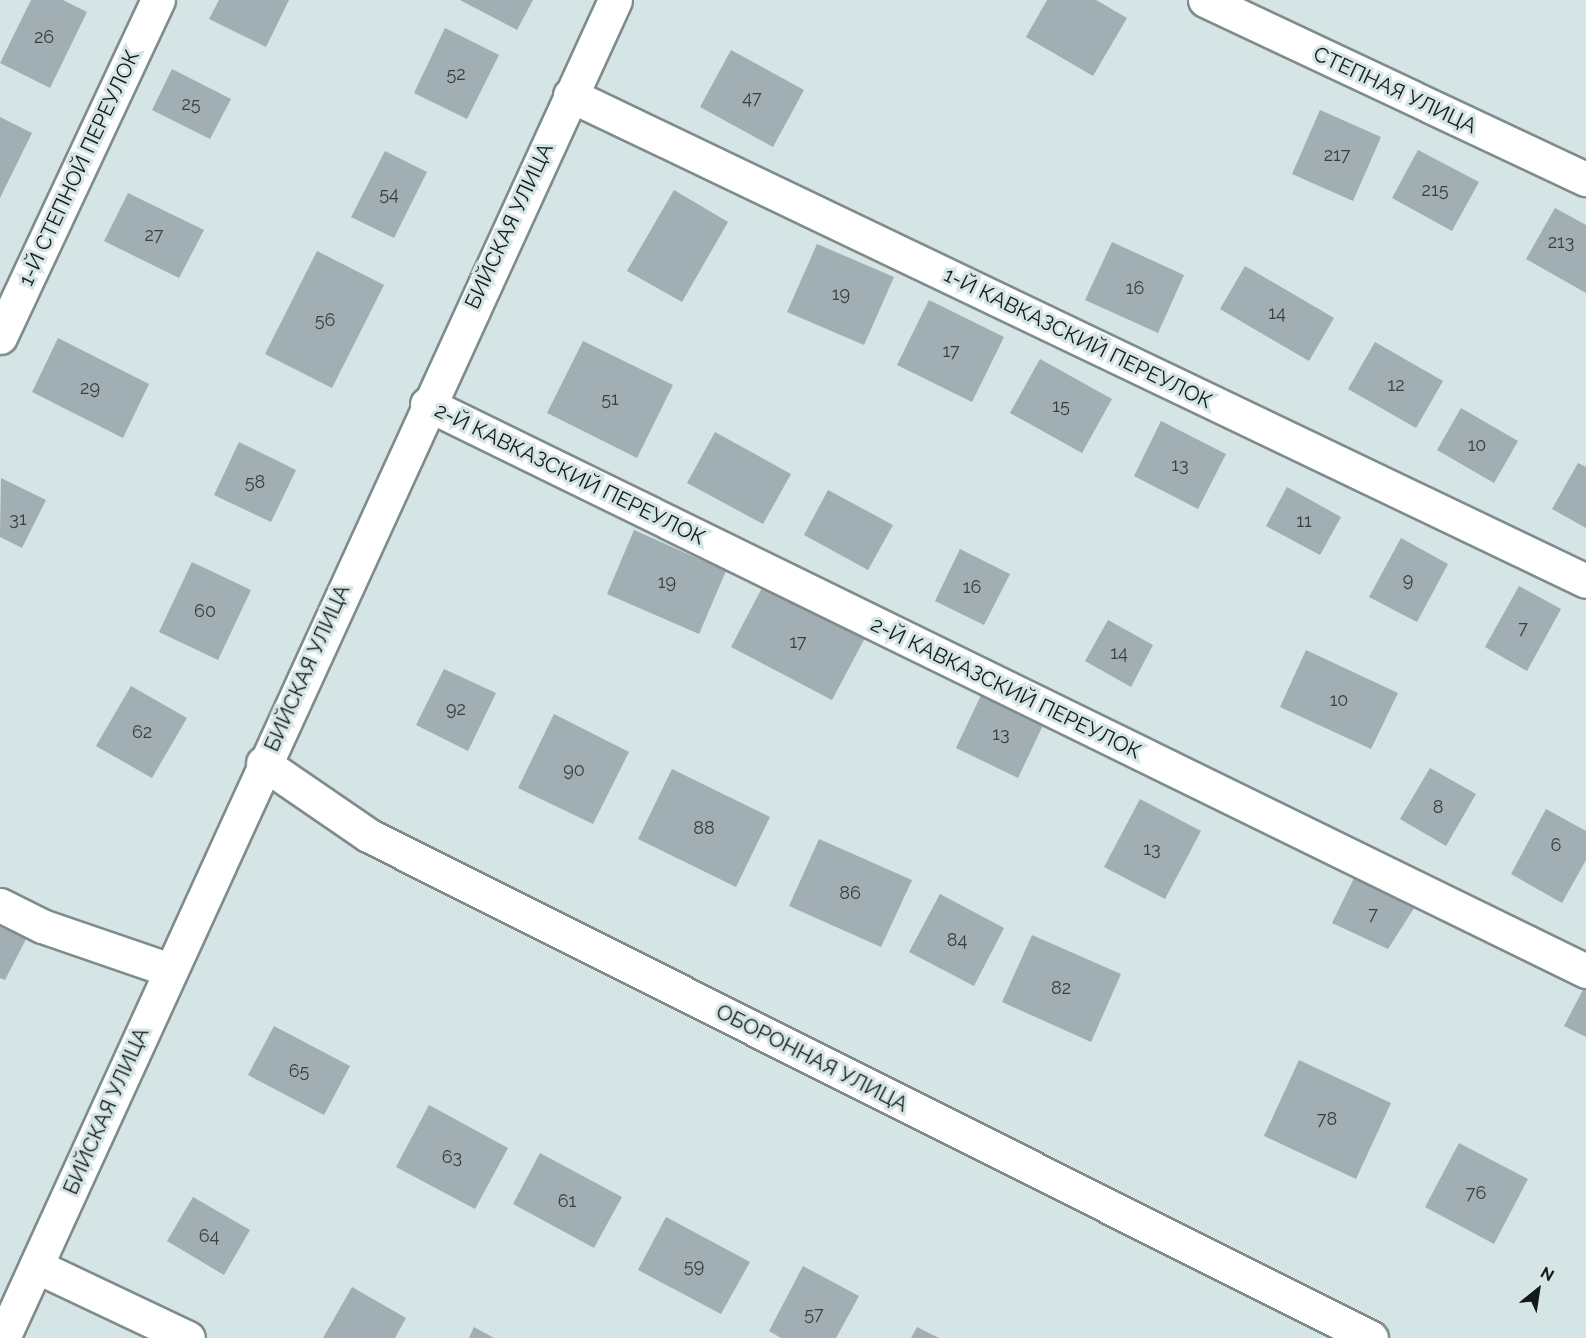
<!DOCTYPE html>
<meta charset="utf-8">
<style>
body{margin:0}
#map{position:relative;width:1586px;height:1338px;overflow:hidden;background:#d5e4e4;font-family:Raleway,sans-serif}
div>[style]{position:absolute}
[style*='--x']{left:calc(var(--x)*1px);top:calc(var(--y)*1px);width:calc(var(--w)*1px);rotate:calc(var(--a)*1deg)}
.building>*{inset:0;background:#a1aeb3}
.roads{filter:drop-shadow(2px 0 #7e8c8b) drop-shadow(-2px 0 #7e8c8b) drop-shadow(0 2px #7e8c8b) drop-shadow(0 -2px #7e8c8b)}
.minor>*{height:33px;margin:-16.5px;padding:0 16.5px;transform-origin:16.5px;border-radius:16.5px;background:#fff}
span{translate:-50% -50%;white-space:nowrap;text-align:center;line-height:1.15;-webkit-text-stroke:6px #d5e4e4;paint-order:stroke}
.number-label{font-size:18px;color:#373f40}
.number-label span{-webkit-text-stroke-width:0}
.street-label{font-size:21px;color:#141a1a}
.north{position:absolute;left:1508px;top:1260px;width:60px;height:60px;-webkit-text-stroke:4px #d5e4e4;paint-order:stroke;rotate:30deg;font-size:16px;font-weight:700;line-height:24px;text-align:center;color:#141a1a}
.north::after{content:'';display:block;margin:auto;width:21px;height:27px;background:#141a1a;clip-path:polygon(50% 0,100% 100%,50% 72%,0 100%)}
</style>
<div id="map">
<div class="building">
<div style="clip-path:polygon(31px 0,63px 0,87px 12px,50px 88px,0 63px)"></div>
<div style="clip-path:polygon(219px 0,289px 0,266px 47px,209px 19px)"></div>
<div style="clip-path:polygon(460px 0,533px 0,517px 30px)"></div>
<div style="clip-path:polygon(1047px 0,1096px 0,1127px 18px,1093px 76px,1026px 37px)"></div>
<div style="clip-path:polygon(445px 28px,499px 55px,467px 119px,414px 93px)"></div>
<div style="clip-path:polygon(731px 50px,804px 90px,773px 147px,700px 107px)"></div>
<div style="clip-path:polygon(172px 69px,231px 99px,210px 139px,152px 110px)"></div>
<div style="clip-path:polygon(1320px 110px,1381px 137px,1353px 201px,1292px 174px)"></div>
<div style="clip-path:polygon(0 117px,32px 133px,0 198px)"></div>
<div style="clip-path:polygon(1418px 150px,1479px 182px,1452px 231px,1392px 198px)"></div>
<div style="clip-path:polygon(385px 151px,427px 172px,394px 238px,351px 217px)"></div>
<div style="clip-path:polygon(674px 190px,728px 222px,682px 302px,627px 271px)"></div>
<div style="clip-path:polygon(128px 193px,204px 230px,179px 278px,104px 241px)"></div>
<div style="clip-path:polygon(1555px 208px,1586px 225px,1586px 293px,1526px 259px)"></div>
<div style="clip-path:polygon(1112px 242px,1184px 275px,1158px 333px,1085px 300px)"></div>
<div style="clip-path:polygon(817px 244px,894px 277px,864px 345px,787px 312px)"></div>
<div style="clip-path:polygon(317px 251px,384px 285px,332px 388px,265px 354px)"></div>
<div style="clip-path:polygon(1245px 266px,1334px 318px,1309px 361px,1220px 309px)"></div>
<div style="clip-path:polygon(929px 300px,1004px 337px,972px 402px,897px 365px)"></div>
<div style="clip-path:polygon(58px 338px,149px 384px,123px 438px,32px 392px)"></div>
<div style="clip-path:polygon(583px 341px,673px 385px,637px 458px,547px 413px)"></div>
<div style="clip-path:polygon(1375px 342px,1443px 381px,1416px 428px,1348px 389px)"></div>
<div style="clip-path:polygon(1040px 359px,1112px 399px,1082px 453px,1010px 413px)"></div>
<div style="clip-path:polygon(1461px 408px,1518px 441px,1494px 483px,1437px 450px)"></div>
<div style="clip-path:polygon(1161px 421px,1226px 454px,1198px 509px,1134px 476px)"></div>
<div style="clip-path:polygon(715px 432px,791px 474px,763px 524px,687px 483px)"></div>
<div style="clip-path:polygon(239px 442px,296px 470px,271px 522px,214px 495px)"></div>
<div style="clip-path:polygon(1578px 463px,1586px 467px,1586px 528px,1552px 509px)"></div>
<div style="clip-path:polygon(1px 478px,46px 500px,22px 548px,0 537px)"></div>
<div style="clip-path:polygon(1287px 487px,1341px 517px,1320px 555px,1266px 526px)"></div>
<div style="clip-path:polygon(828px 490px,893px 525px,868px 570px,804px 535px)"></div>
<div style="clip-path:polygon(634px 530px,726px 571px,699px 634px,607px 594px)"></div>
<div style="clip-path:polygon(1401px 538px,1448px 564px,1417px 622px,1369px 597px)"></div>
<div style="clip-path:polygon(960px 549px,1010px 574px,984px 625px,935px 601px)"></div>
<div style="clip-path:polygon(192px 562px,251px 590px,218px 660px,159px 632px)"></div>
<div style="clip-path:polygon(764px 584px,866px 636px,832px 700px,731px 647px)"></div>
<div style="clip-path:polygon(1519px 586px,1561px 609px,1527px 671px,1485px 647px)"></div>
<div style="clip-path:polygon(1108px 620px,1153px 645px,1131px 687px,1085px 661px)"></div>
<div style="clip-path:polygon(1306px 650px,1398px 693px,1371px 749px,1280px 707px)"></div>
<div style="clip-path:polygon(444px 669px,496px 693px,468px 751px,416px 725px)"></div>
<div style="clip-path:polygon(131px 686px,187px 718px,152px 778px,96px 746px)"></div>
<div style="clip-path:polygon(984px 689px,1046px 719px,1018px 778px,956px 748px)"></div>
<div style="clip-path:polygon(554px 714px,629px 752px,593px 824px,518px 788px)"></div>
<div style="clip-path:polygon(1430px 768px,1476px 794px,1446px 846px,1400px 819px)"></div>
<div style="clip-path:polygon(672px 769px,770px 817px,736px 887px,638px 839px)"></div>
<div style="clip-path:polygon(1140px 799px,1201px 831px,1165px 899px,1104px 867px)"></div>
<div style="clip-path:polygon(1546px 809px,1586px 831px,1586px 860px,1562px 903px,1511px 874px)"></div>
<div style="clip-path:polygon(819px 839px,912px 880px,881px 947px,789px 906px)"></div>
<div style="clip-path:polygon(1356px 874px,1416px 905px,1388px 949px,1332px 923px)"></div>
<div style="clip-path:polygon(940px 894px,1004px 928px,974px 986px,909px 952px)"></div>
<div style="clip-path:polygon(0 923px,27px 937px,5px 980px,0 978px)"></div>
<div style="clip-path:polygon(1032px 935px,1121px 974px,1091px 1042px,1002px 1002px)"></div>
<div style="clip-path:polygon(1586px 984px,1586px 1037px,1564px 1026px)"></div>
<div style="clip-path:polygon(274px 1026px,350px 1066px,324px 1115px,248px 1075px)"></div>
<div style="clip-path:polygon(1299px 1060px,1391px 1103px,1356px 1179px,1264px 1136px)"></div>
<div style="clip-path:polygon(429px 1105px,508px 1148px,475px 1209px,396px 1167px)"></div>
<div style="clip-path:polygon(1459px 1143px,1528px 1179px,1494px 1244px,1425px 1207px)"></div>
<div style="clip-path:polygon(540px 1153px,622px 1197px,594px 1248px,513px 1204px)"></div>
<div style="clip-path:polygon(193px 1197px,250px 1230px,224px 1275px,167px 1241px)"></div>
<div style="clip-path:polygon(666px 1217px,750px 1262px,721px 1314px,638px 1270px)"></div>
<div style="clip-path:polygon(803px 1266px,859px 1296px,836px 1338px,781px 1338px,769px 1331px)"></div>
<div style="clip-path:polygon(352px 1287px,406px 1318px,395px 1338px,323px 1338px)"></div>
<div style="clip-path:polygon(474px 1327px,494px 1338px,469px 1338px)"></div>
<div style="clip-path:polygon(917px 1327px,939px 1338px,911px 1338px)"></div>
</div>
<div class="roads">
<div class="minor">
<div style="--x:1205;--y:0;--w:421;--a:25.2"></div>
<div style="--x:570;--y:95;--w:1126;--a:25.56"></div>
<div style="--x:0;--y:337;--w:372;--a:-64.9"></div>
<div style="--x:427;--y:404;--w:1290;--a:26.07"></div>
<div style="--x:263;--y:763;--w:127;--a:34.4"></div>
<div style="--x:368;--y:835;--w:1122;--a:26.63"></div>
<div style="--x:0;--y:905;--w:47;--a:26.6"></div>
<div style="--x:42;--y:926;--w:135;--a:19"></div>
<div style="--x:36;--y:1266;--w:168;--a:25.3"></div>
<div style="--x:3;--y:1338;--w:1471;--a:-65.42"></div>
</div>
</div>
<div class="number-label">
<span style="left:44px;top:37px">26</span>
<span style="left:456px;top:74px">52</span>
<span style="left:752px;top:98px">47</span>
<span style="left:191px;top:104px">25</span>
<span style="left:1337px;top:155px">217</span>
<span style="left:1435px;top:190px">215</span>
<span style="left:389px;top:194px">54</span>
<span style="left:154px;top:235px">27</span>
<span style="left:1561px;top:242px">213</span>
<span style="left:1135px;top:288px">16</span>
<span style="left:841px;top:294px">19</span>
<span style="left:1277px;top:313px">14</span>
<span style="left:325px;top:320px">56</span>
<span style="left:951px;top:351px">17</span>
<span style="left:1396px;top:385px">12</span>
<span style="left:90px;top:388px">29</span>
<span style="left:610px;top:399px">51</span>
<span style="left:1061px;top:406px">15</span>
<span style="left:1477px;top:445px">10</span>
<span style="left:1180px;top:465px">13</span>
<span style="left:255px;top:482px">58</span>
<span style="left:18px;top:519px">31</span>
<span style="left:1304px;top:521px">11</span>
<span style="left:1408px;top:580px">9</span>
<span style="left:667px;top:582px">19</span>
<span style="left:972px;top:587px">16</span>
<span style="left:205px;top:611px">60</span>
<span style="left:1523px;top:628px">7</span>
<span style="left:798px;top:642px">17</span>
<span style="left:1119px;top:653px">14</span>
<span style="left:1339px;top:700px">10</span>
<span style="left:456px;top:709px">92</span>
<span style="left:142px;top:732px">62</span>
<span style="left:1001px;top:734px">13</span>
<span style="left:574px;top:770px">90</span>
<span style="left:1438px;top:807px">8</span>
<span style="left:704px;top:828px">88</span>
<span style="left:1556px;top:845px">6</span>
<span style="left:1152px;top:849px">13</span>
<span style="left:850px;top:893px">86</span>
<span style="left:1373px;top:914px">7</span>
<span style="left:957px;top:940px">84</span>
<span style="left:1061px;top:988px">82</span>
<span style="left:299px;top:1071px">65</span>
<span style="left:1327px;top:1119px">78</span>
<span style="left:452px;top:1157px">63</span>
<span style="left:1476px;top:1193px">76</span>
<span style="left:567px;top:1201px">61</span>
<span style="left:209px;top:1236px">64</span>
<span style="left:694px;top:1266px">59</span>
<span style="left:814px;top:1314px">57</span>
</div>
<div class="street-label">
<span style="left:1395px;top:90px;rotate:25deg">СТЕПНАЯ УЛИЦА</span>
<span style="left:79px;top:168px;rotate:-65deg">1-Й СТЕПНОЙ ПЕРЕУЛОК</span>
<span style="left:509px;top:226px;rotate:-65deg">БИЙСКАЯ УЛИЦА</span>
<span style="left:1078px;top:338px;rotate:26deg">1-Й КАВКАЗСКИЙ ПЕРЕУЛОК</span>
<span style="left:570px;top:474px;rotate:26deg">2-Й КАВКАЗСКИЙ ПЕРЕУЛОК</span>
<span style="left:307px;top:668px;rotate:-66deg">БИЙСКАЯ УЛИЦА</span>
<span style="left:1006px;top:688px;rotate:26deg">2-Й КАВКАЗСКИЙ ПЕРЕУЛОК</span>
<span style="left:812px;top:1058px;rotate:27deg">ОБОРОННАЯ УЛИЦА</span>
<span style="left:106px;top:1111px;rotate:-66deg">БИЙСКАЯ УЛИЦА</span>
</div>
<div class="north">N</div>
</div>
